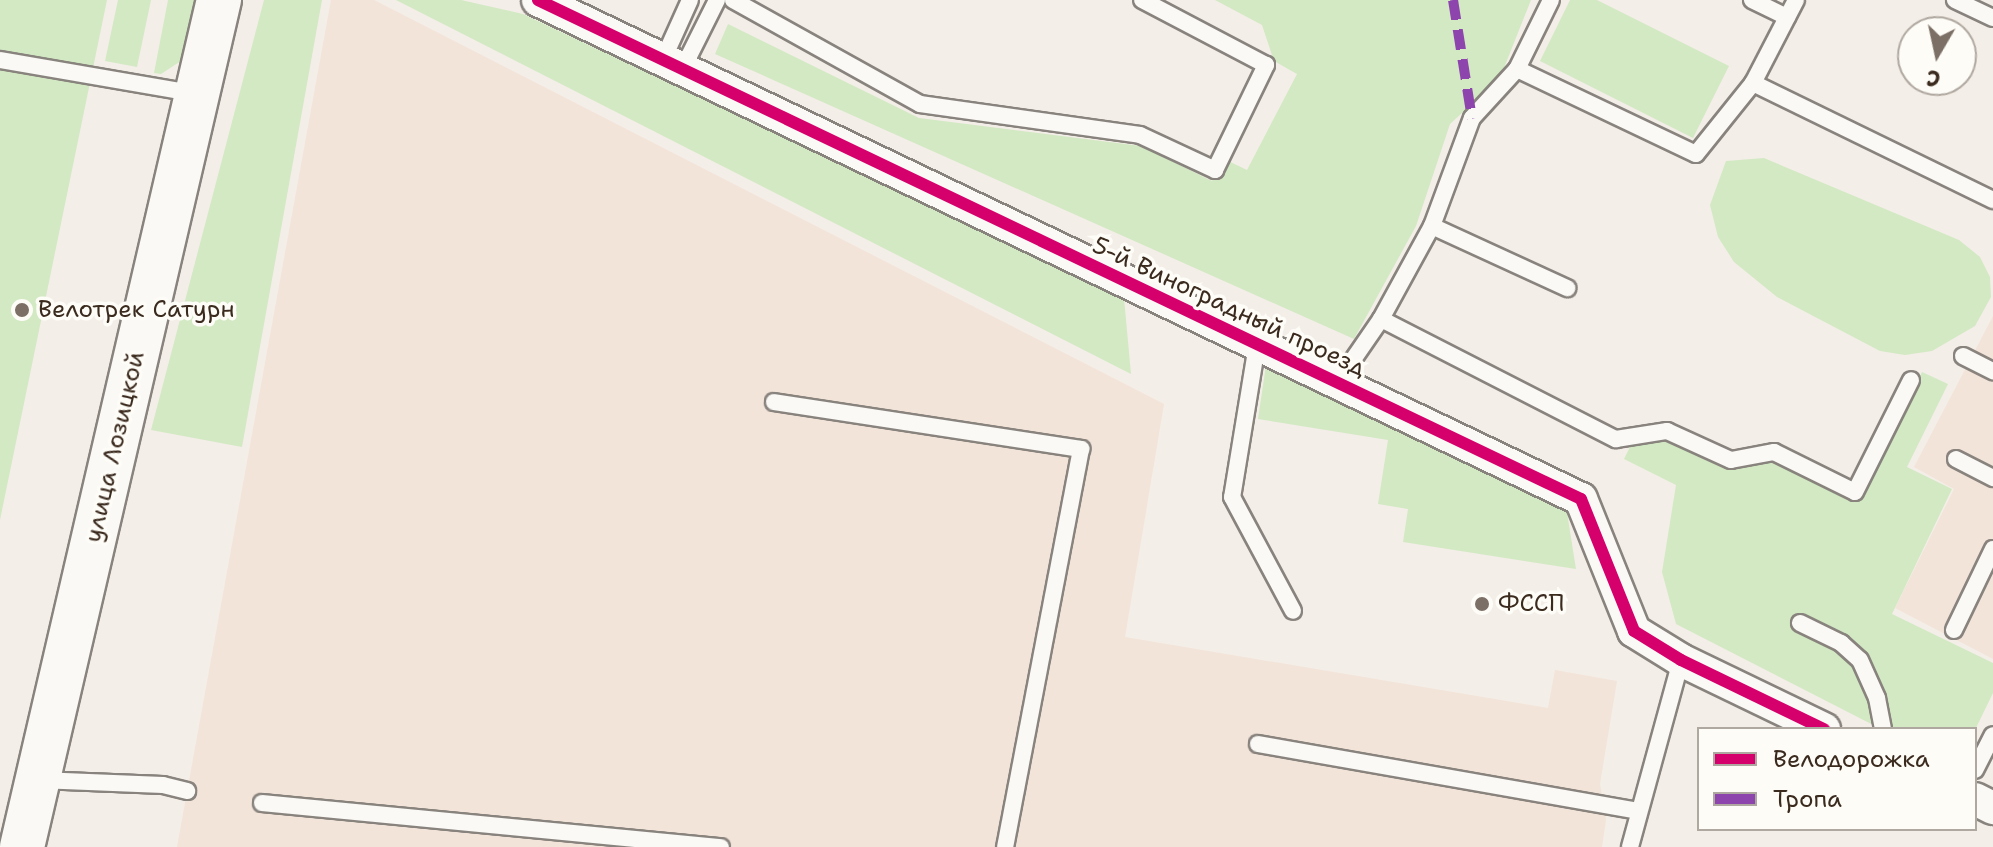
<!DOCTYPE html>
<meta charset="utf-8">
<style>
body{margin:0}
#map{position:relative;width:1993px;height:847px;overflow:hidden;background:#f4eee8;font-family:"Shantell Sans",sans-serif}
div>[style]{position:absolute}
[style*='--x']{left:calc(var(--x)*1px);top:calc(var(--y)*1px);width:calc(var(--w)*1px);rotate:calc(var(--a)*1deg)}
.built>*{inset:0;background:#f3e4d9}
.green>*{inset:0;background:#d2e9c3}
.roads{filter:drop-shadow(2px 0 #89837e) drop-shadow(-2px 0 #89837e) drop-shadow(0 2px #89837e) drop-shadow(0 -2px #89837e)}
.service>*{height:16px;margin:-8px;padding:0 8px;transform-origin:8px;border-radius:8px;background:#faf9f6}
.minor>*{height:32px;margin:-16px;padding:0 16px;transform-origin:16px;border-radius:16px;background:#faf9f6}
.secondary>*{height:44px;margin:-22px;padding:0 22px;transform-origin:22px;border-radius:22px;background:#faf9f6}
.quiet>*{height:10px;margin-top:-5px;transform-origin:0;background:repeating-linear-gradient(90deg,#8e44ad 0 20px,transparent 0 30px)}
.cycleway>*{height:12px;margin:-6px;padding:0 6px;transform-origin:6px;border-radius:6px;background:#d6006c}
.dots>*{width:22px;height:22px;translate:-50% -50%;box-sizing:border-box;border:4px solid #fdfcf7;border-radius:50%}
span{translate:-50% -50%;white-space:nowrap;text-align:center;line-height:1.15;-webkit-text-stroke:7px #fdfcf7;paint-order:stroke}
.street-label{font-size:24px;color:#3b2a1e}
.poi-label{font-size:24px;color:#3b2a1e}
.left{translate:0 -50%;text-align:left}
.legend{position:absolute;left:1697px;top:727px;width:280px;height:104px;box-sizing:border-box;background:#fdfcf7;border:2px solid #afa8a0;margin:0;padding:10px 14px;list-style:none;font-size:24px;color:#3b2a1e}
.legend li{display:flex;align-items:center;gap:16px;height:40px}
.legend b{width:40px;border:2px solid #afa8a0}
.north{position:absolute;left:1897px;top:16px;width:80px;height:80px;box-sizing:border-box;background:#fdfcf7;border:2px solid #afa8a0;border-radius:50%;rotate:189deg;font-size:22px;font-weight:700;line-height:32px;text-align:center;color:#3b2a1e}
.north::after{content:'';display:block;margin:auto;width:28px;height:36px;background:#7c6f65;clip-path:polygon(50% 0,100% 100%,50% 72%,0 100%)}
</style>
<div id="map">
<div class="built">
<div style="clip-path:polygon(331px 0,374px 0,1164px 404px,1125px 637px,1548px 708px,1555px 670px,1617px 681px,1600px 784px,1606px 820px,1602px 847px,177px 847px)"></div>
<div style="clip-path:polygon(1993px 316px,1993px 659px,1895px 608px,1954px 489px,1914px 467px)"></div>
</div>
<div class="green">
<div style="clip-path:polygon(0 0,107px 0,0 520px)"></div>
<div style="clip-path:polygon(118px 0,151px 0,137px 67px,105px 61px)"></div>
<div style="clip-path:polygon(168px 0,196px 0,184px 59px,161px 74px,154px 73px)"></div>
<div style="clip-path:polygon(264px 0,322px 0,242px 447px,151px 430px)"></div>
<div style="clip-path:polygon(396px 0,461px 0,523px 14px,1124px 298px,1131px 374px)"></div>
<div style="clip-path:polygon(1215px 0,1531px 0,1500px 78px,1450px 124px,1416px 226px,1354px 339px,715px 54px,728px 24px,919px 118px,1141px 146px,1212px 181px,1224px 159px,1247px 170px,1297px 74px,1274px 61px,1262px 25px)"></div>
<div style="clip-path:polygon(1570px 0,1597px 0,1729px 66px,1693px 138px,1540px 61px)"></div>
<div style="clip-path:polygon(1764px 158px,1959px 240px,1980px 257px,1990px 277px,1991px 297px,1975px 326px,1932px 351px,1905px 355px,1880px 351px,1777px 297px,1734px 262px,1718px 237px,1710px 205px,1726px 161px)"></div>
<div style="clip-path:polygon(1266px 365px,1566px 506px,1576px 569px,1403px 542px,1408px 509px,1378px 504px,1388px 440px,1258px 419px)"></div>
<div style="clip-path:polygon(1922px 372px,1948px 384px,1907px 467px,1952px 489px,1892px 614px,1993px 663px,1993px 693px,1975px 730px,1881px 729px,1676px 624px,1662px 572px,1676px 485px,1624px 459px,1633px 441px,1665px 438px,1729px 467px,1772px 458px,1859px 501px)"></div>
</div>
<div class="roads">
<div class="service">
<div style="--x:733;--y:0;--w:214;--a:29.1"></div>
<div style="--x:920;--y:104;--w:222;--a:8"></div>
<div style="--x:1140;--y:135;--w:83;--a:25"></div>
<div style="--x:1215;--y:170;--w:117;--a:-64.1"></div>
<div style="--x:1266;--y:65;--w:140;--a:-152.3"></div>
<div style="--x:1752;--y:0;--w:39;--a:26"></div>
<div style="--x:1955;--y:0;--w:42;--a:25.3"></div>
<div style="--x:0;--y:60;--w:199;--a:9.8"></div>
<div style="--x:662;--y:62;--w:68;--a:-65.7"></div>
<div style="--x:1517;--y:69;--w:198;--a:25.4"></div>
<div style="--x:1696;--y:154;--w:91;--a:-51.2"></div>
<div style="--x:1753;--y:83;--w:93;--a:-62.6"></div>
<div style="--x:682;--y:70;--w:78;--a:-63.4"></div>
<div style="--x:1753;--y:83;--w:267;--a:26"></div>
<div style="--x:1432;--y:226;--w:149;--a:24.7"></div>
<div style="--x:1381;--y:319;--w:264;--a:27.1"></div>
<div style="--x:1616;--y:439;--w:52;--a:-8.9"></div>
<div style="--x:1667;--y:431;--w:70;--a:24.4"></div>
<div style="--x:1731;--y:460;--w:44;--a:-10.5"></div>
<div style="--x:1774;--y:452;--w:90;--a:26.3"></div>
<div style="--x:1855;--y:492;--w:125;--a:-63.4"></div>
<div style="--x:1257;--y:345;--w:154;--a:99.3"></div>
<div style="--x:1232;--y:497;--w:129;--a:61.8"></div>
<div style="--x:1963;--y:356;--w:34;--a:27"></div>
<div style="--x:1337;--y:383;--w:78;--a:-55.5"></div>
<div style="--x:1381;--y:319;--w:106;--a:-61.3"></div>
<div style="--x:1432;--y:226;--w:115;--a:-69.7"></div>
<div style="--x:1472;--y:118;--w:67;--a:-47.4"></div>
<div style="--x:1517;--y:69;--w:77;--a:-63.8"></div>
<div style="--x:774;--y:402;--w:311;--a:8.7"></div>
<div style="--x:1081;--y:449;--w:405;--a:100.8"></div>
<div style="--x:1956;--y:459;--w:42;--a:27.2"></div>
<div style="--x:1800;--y:623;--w:46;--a:26"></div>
<div style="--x:1841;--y:643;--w:25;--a:42"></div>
<div style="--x:1860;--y:660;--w:42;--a:65.9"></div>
<div style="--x:1877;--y:698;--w:32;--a:79"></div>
<div style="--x:1954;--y:630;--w:90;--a:-64.3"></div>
<div style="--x:1258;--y:744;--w:385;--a:10"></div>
<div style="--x:1975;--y:770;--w:39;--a:-63"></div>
<div style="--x:39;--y:780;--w:124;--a:2.3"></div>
<div style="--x:163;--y:785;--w:25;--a:14"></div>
<div style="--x:262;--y:803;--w:461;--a:5.5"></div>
<div style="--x:1630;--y:847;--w:194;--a:-74.7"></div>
</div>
<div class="minor">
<div style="--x:538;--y:0;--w:1156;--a:25.57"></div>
<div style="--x:1581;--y:499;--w:142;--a:68.1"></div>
<div style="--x:1634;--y:631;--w:55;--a:31.7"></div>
<div style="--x:1681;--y:660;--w:159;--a:25.8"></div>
<div style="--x:1975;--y:799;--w:20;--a:27"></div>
</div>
<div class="secondary">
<div style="--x:22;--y:847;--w:870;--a:-76.91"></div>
</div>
</div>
<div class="quiet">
<div style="--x:1453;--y:0;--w:120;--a:80.9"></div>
</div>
<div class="cycleway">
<div style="--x:538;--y:0;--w:1156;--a:25.57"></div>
<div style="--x:1581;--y:499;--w:142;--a:68.1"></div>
<div style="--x:1634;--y:631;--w:55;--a:31.7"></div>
<div style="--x:1681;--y:660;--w:159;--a:25.8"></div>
</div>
<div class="dots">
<div style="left:22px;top:310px;background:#7c6f65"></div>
<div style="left:1482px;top:604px;background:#7c6f65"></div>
</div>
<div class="street-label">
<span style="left:1229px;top:307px;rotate:25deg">5-й Виноградный проезд</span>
<span style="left:115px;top:447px;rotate:-77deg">улица Лозицкой</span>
</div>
<div class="poi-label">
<span class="left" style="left:38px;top:310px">Велотрек Сатурн</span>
<span class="left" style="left:1498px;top:604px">ФССП</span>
</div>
<ul class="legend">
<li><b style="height:10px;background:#d6006c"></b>Велодорожка</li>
<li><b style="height:10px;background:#8e44ad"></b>Тропа</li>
</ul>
<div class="north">С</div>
</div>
